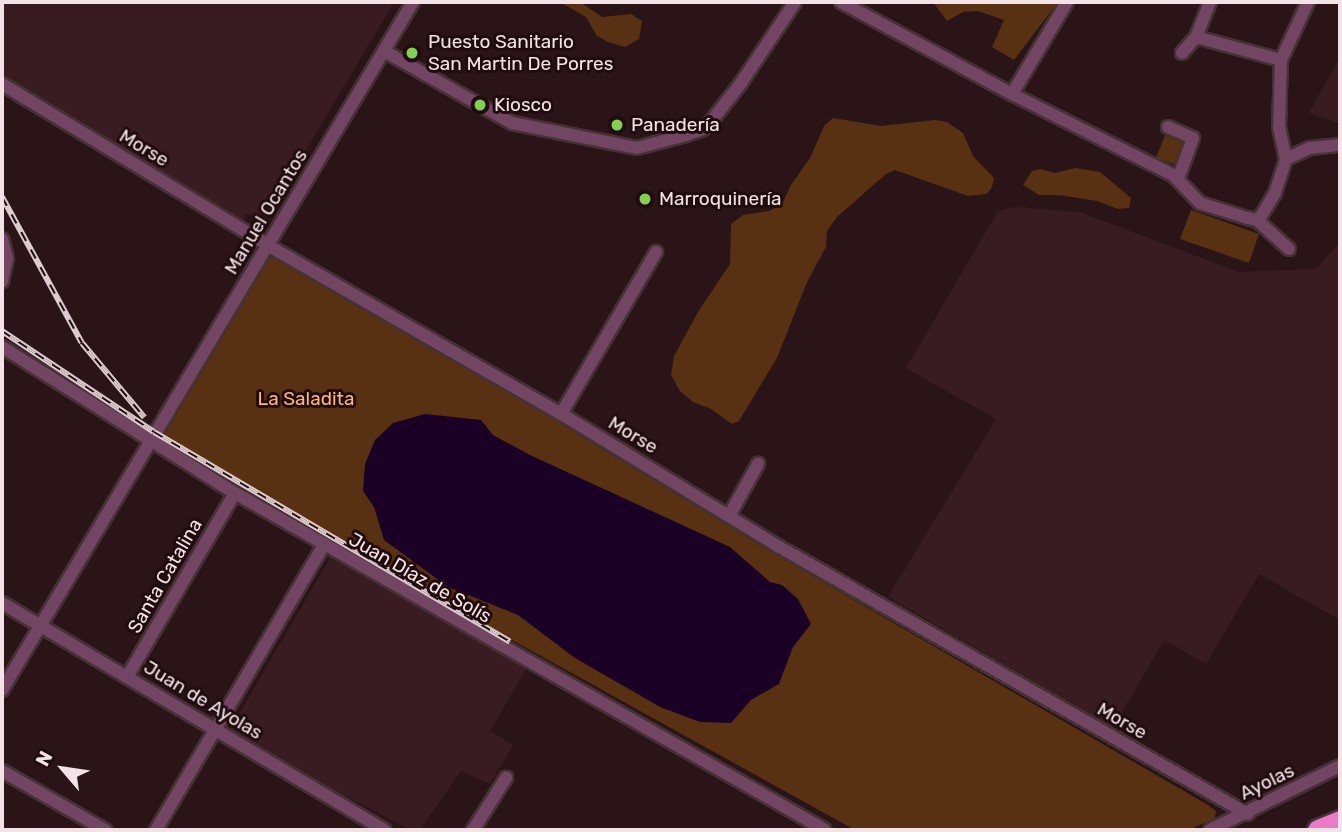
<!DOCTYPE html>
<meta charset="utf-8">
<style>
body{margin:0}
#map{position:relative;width:1342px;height:832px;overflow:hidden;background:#2a1418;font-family:Rubik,sans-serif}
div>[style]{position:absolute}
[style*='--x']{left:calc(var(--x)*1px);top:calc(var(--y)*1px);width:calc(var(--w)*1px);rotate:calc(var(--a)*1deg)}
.built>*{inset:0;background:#391c22}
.green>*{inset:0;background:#573111}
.water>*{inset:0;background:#1b0026}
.roads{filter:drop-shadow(2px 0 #463135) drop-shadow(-2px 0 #463135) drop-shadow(0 2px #463135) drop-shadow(0 -2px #463135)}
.minor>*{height:12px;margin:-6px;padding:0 6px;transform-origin:6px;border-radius:6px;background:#724563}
.motorway>*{height:21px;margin:-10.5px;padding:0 10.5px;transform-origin:10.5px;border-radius:10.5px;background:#ed7ac8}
.rail>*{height:6px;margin-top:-3px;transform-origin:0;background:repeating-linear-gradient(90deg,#200b0f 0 10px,#dccace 0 20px);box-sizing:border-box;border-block:2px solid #dccace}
.dots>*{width:19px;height:19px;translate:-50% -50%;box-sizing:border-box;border:4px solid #200b0f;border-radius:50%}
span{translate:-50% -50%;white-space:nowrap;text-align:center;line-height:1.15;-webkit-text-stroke:6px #200b0f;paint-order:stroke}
.poi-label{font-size:19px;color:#f4e3e6}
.left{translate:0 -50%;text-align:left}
.street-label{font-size:19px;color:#f4e3e6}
.park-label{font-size:19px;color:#feb67f}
.frame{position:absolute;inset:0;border:4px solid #f4e3e6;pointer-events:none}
.north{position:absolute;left:28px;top:734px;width:70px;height:70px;-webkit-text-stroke:5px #200b0f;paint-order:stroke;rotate:299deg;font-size:19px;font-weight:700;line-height:28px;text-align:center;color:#f4e3e6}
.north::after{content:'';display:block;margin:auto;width:24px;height:32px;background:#f4e3e6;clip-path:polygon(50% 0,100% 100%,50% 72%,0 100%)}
</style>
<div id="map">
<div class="built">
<div style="clip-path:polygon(2px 2px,394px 2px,264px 221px,247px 213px,243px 220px,2px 76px)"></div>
<div style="clip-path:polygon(1340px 57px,1340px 124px,1309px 113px)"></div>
<div style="clip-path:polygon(1015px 207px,1080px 212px,1239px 272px,1316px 269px,1340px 242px,1340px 620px,1259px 574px,1206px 664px,1164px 640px,1113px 728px,888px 597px,996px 419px,906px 368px,998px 211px)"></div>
<div style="clip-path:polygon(330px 558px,527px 668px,490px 731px,513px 745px,490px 784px,461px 771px,420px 830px,411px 830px,227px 735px)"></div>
</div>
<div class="green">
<div style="clip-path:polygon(560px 2px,580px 2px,602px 17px,631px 14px,642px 21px,639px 39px,625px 47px,608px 42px,597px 36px,586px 17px)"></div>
<div style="clip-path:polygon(933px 2px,1058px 2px,1014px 60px,992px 47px,1004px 20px,978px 11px,963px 12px,947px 21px)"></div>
<div style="clip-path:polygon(833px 118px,881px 126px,935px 120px,947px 122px,963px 133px,973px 156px,994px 178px,992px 187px,987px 194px,968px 196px,895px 170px,886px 174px,837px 217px,827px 231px,826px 247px,807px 282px,777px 358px,739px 421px,732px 424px,711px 409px,693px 402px,680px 391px,671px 375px,674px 356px,698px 312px,730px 264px,731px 224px,743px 215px,769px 211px,782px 204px,791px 185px,810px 158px,824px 126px)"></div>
<div style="clip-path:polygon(1165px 135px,1184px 142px,1176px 165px,1156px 158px)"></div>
<div style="clip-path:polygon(1075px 168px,1100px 172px,1131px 198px,1129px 208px,1118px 209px,1097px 201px,1059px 195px,1039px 195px,1023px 185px,1032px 171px,1040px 169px,1055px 173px)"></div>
<div style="clip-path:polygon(1191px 210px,1259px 234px,1249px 263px,1180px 239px)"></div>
<div style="clip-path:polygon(269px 246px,773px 553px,1208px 805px,1216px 811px,1215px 818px,1189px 830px,855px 830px,149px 439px)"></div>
</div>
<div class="water">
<div style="clip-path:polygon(425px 414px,481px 420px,493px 435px,530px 455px,730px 547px,770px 582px,782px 585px,798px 599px,811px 624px,793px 647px,779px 684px,751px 700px,731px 723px,700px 722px,660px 707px,575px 658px,518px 615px,448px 587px,384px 540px,374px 507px,363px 491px,365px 464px,375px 440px,393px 423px)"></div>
</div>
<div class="roads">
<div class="minor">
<div style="--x:841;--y:2;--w:194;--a:28.3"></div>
<div style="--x:1012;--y:94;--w:180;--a:26.7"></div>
<div style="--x:1173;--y:175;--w:39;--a:46"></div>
<div style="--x:1200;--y:203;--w:49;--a:17.7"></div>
<div style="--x:1247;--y:218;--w:10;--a:11"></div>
<div style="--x:1257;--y:220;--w:4;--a:-34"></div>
<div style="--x:1260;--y:218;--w:29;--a:-59"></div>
<div style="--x:1275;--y:193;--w:36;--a:-72"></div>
<div style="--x:1286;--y:159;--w:26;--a:-25"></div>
<div style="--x:1310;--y:148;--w:30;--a:-6"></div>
<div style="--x:1196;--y:37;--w:88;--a:15.1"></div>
<div style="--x:1281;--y:60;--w:67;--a:91.7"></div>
<div style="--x:1279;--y:127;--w:33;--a:78"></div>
<div style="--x:384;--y:51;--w:147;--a:29.4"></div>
<div style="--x:512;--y:123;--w:127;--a:11.3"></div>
<div style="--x:637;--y:148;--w:51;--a:-14.9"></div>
<div style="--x:686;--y:135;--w:18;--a:-19"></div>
<div style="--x:703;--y:129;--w:9;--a:-41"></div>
<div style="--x:710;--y:123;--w:51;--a:-52.2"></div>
<div style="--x:741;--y:83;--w:97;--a:-56.3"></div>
<div style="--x:1182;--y:53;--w:21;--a:-49"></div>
<div style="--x:1196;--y:37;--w:38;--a:-68"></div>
<div style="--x:1281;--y:60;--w:64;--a:-65"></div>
<div style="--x:2;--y:84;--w:312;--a:31.2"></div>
<div style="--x:269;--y:246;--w:345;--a:29.9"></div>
<div style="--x:568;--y:418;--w:244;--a:31.4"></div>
<div style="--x:776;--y:545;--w:543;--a:29.68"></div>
<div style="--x:1012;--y:94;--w:107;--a:-59.1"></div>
<div style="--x:1168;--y:127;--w:27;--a:24"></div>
<div style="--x:1193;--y:138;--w:44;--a:110.1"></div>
<div style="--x:1257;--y:220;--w:43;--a:42.2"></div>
<div style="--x:2;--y:239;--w:20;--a:75"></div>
<div style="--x:7;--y:258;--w:24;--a:102"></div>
<div style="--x:2;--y:347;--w:275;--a:32.1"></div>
<div style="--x:235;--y:493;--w:679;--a:29.73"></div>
<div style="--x:561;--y:414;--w:188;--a:-59.6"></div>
<div style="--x:729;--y:516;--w:60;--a:-60.9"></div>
<div style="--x:2;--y:603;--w:445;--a:30.7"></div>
<div style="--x:127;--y:677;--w:213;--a:-59.6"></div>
<div style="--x:2;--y:690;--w:801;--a:-59.15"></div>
<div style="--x:2;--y:771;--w:119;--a:29.8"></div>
<div style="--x:156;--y:830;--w:331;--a:-59.5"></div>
<div style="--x:473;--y:830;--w:62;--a:-57.6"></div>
<div style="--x:1210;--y:830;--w:145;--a:-26.2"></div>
</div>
<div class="motorway">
<div style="--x:1318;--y:830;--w:24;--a:-22"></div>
</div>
</div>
<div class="rail">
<div style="--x:2;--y:197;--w:166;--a:61.3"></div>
<div style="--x:82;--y:343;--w:97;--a:50"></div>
<div style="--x:2;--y:331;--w:182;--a:33.6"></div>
<div style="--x:154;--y:432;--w:413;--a:30.5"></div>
</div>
<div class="dots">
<div style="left:412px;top:53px;background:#81d050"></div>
<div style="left:480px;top:105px;background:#81d050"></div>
<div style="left:617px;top:125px;background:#81d050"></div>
<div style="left:645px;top:199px;background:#81d050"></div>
</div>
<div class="poi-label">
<span class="left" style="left:428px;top:53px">Puesto Sanitario<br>San Martin De Porres</span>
<span class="left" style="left:494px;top:105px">Kiosco</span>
<span class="left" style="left:631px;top:125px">Panadería</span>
<span class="left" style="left:659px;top:199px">Marroquinería</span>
</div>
<div class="street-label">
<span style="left:144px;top:148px;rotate:31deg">Morse</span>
<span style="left:266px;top:212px;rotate:-59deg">Manuel Ocantos</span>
<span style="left:633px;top:435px;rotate:31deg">Morse</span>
<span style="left:165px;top:576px;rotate:-60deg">Santa Catalina</span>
<span style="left:420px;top:578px;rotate:30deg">Juan Díaz de Solís</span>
<span style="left:203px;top:700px;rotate:31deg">Juan de Ayolas</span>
<span style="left:1122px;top:721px;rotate:30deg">Morse</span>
<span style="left:1267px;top:782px;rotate:-26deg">Ayolas</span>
</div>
<div class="park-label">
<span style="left:306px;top:399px">La Saladita</span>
</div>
<div class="frame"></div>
<div class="north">N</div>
</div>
